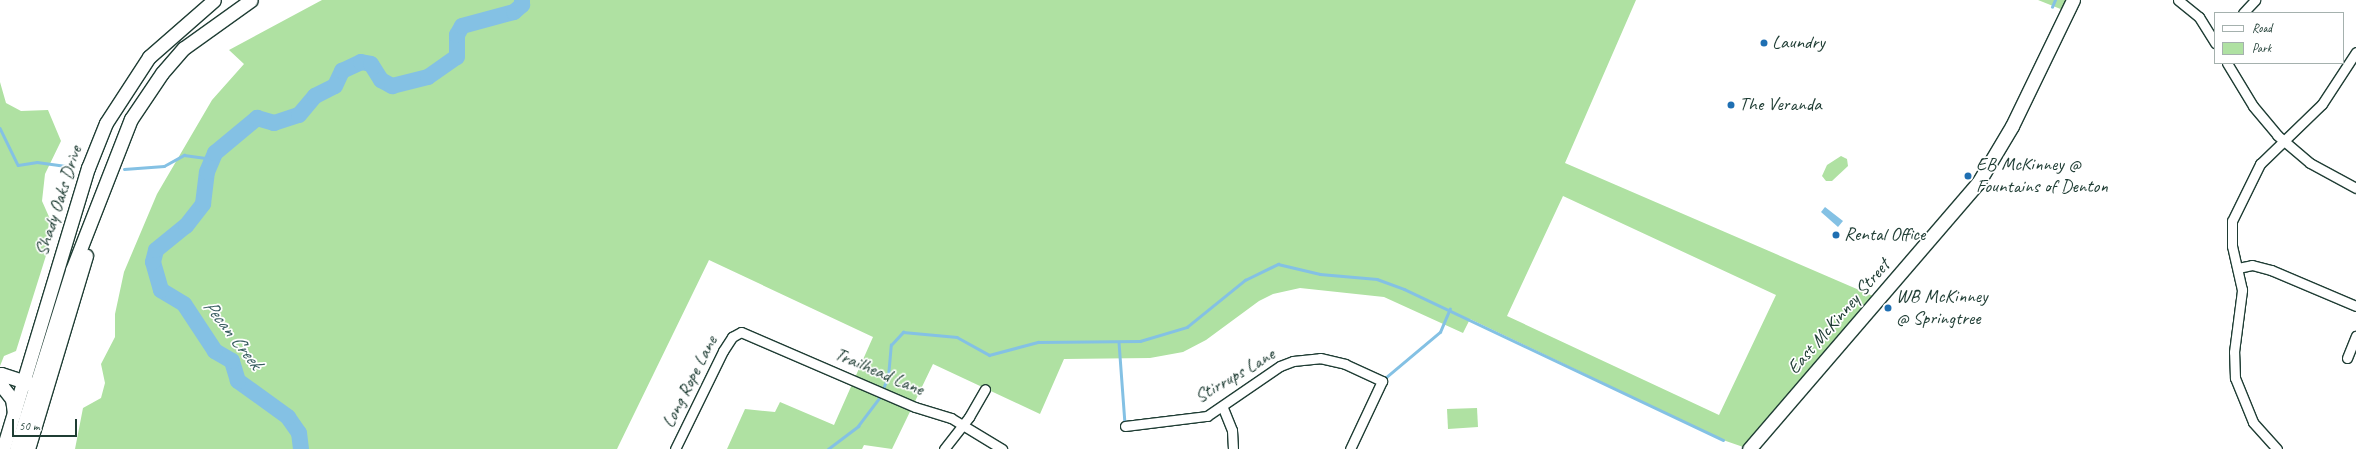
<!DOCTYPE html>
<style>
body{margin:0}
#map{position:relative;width:2356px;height:449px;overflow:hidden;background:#fff;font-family:Caveat,sans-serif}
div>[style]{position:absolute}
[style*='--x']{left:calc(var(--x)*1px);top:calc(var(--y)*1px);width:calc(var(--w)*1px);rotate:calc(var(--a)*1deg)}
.green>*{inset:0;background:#afe1a2}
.water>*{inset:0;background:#84c1e4}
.stream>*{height:2.5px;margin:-1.25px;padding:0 1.25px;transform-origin:1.25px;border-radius:1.25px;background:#84c1e4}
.river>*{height:16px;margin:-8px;padding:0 8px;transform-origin:8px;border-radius:8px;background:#84c1e4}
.roads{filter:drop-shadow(1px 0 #1f3d34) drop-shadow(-1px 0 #1f3d34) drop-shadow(0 1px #1f3d34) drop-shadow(0 -1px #1f3d34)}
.street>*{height:9px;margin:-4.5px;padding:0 4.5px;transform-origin:4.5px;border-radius:4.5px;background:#fff}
.secondary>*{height:13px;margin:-6.5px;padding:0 6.5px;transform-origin:6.5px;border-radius:6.5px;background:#fff}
.dots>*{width:11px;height:11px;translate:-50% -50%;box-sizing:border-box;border:2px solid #fff;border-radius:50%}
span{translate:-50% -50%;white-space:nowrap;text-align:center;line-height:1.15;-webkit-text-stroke:3.5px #fff;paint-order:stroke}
.poi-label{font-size:19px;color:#1f3d34}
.left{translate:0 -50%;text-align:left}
.street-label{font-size:19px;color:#1f3d34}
.water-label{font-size:20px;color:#385e60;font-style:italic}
.legend{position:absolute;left:2214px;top:12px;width:130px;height:52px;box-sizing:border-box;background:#fff;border:1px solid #a5b1ae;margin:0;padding:5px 7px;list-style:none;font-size:12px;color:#1f3d34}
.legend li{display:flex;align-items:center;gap:8px;height:20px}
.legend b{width:20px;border:1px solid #a5b1ae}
.scale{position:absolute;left:12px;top:419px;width:65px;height:18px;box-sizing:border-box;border:2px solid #1f3d34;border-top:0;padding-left:5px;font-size:12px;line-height:14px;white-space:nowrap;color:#1f3d34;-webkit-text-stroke:3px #fff;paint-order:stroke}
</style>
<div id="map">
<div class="green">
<div style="clip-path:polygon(evenodd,322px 0,1636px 0,1565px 163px,1880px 299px,1749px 449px,1723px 440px,1470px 319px,1463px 333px,1384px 297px,1300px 288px,1273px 294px,1259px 301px,1206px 340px,1183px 352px,1150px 358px,1064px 359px,1040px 414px,933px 364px,892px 449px,864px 445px,862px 449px,727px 449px,745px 409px,775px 412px,780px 402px,834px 425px,873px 337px,709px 260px,617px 449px,75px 449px,83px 408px,101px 398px,105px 383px,101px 364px,115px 337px,115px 314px,124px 272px,157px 194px,212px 100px,244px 64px,229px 50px,322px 0,1563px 196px,1776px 295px,1719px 415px,1507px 316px,1563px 196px)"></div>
<div style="clip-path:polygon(2038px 0,2073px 0,2068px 12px)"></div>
<div style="clip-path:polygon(0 82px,6px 103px,21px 111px,48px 110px,61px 141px,45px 174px,42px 201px,50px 219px,46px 240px,49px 246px,16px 351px,4px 356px,0 366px)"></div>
<div style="clip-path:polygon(1841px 156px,1847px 159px,1848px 166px,1832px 181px,1826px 181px,1822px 176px,1827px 165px)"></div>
<div style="clip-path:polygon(1477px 408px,1478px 427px,1448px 429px,1447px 409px)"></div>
</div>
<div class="water">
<div style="clip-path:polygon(1825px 207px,1843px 221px,1838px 227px,1821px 212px)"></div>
</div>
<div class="stream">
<div style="--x:2052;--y:7;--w:8;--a:-67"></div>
<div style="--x:0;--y:128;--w:41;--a:64.1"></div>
<div style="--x:18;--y:165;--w:19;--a:-9"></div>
<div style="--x:37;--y:162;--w:36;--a:8"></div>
<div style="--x:124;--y:169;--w:40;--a:-4.3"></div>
<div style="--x:164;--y:166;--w:23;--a:-29"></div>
<div style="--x:184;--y:155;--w:27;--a:8"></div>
<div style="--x:1119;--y:342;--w:81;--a:85.8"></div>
<div style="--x:1384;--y:379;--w:73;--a:-40"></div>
<div style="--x:1440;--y:332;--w:25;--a:-67"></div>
<div style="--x:828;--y:449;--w:38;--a:-37"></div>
<div style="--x:858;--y:426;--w:35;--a:-53"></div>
<div style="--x:879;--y:398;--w:23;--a:-67"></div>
<div style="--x:888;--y:377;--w:32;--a:-85"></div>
<div style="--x:891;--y:345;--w:18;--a:-47"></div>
<div style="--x:903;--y:332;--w:54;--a:5.3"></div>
<div style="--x:957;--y:337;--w:37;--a:29"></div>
<div style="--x:989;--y:355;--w:51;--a:-14.9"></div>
<div style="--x:1038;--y:342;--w:102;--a:-0.6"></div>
<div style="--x:1140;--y:341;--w:49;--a:-16.6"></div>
<div style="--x:1187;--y:327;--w:75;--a:-39"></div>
<div style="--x:1245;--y:280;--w:37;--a:-26"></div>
<div style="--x:1278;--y:264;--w:43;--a:13.4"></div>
<div style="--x:1320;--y:274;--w:57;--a:5"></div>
<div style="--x:1377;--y:279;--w:29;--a:20"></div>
<div style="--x:1404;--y:289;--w:353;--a:25.3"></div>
</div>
<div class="river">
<div style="--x:301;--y:449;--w:16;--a:-97"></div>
<div style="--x:299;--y:433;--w:19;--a:-125"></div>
<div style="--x:288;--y:417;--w:62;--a:-144.2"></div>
<div style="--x:238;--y:381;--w:21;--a:-107"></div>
<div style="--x:232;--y:361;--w:20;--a:-150"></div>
<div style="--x:215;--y:351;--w:56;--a:-123.4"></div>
<div style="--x:184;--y:304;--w:27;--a:-149"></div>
<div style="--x:161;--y:290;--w:29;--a:-106"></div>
<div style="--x:153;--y:262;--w:12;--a:-76"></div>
<div style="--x:156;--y:250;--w:38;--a:-39"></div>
<div style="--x:186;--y:226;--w:28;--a:-52"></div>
<div style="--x:203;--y:204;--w:32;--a:-83"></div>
<div style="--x:207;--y:172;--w:21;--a:-67"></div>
<div style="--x:215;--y:153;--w:55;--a:-39.8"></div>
<div style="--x:257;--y:118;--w:18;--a:16"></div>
<div style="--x:274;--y:123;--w:26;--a:-18"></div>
<div style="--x:299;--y:115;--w:25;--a:-50"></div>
<div style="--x:315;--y:96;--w:22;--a:-27"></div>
<div style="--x:335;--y:86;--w:17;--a:-65"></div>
<div style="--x:342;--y:71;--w:21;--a:-25"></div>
<div style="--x:361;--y:62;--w:10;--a:11"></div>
<div style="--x:371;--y:64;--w:19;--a:58"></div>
<div style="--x:381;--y:80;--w:13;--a:29"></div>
<div style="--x:392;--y:86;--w:37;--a:-14"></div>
<div style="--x:428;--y:77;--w:35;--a:-35"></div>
<div style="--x:457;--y:57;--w:22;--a:-90"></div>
<div style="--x:457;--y:35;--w:10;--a:-61"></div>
<div style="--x:462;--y:26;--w:54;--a:-15.1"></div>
<div style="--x:514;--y:12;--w:11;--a:-41"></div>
<div style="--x:522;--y:5;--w:5;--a:-90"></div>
</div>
<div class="roads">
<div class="street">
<div style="--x:2178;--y:0;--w:27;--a:39"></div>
<div style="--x:2199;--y:17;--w:31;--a:58"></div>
<div style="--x:2243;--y:13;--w:18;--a:-47"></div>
<div style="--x:2227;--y:63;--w:50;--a:58.8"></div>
<div style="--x:2253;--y:106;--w:38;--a:50"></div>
<div style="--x:2277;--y:135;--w:43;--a:40.3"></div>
<div style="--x:2310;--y:163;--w:52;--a:28.5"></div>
<div style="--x:2238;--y:268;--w:14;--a:-12"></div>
<div style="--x:2252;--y:265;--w:20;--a:15"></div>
<div style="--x:2271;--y:270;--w:92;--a:23"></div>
<div style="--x:2347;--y:358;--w:24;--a:-68"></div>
<div style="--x:1223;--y:408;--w:24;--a:68"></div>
<div style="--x:1232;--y:430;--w:19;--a:87"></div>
<div style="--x:1125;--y:426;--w:83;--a:-7"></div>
<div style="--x:1207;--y:416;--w:88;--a:-34.4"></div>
<div style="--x:1280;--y:366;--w:14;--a:-21"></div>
<div style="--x:1293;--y:361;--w:27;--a:-6"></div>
<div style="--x:1320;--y:358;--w:26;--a:13"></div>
<div style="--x:1345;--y:364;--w:41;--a:24.7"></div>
<div style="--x:1382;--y:381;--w:75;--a:115.2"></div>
<div style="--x:675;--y:449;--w:109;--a:-63.9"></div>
<div style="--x:723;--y:351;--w:17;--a:-57"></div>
<div style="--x:732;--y:337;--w:10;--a:-29"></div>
<div style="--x:741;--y:332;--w:189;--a:23.3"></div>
<div style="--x:915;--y:407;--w:38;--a:17"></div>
<div style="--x:951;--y:418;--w:60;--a:31.3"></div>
<div style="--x:944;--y:449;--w:41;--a:-52"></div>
<div style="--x:969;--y:417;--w:32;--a:-60"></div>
<div style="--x:2277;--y:449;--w:36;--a:-132"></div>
<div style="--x:2253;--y:422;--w:48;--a:-112.2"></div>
<div style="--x:2235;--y:378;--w:26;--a:-92"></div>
<div style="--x:2234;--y:352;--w:63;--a:-82.6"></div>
<div style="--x:2242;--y:290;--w:45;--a:-102.8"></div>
<div style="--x:2232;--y:246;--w:25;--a:-90"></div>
<div style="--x:2232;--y:221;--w:64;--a:-63.8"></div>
<div style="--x:2260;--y:164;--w:86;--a:-44.1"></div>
<div style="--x:2322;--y:104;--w:62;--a:-56.8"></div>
</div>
<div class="secondary">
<div style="--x:14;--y:413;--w:14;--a:-98"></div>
<div style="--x:12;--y:399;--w:16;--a:-128"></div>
<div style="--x:2;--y:386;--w:12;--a:-95"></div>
<div style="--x:1;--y:374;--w:33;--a:18"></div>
<div style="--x:3;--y:449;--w:294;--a:-73.2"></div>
<div style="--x:88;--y:168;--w:48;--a:-68.2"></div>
<div style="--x:106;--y:123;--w:79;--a:-56.9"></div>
<div style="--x:149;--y:57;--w:86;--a:-41.2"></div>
<div style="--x:16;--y:449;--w:188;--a:-72.6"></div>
<div style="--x:72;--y:270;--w:162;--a:-68.7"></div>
<div style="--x:131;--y:119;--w:55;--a:-56"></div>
<div style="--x:162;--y:73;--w:33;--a:-49"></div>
<div style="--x:184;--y:48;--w:82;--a:-35.6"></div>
<div style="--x:28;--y:449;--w:202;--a:-73.3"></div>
<div style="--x:1749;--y:449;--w:351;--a:-49.3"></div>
<div style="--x:1978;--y:183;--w:66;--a:-59.2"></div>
<div style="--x:2012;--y:126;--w:140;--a:-64.2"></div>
</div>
</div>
<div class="dots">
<div style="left:1764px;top:43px;background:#1f6fb2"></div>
<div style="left:1731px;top:105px;background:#1f6fb2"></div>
<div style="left:1968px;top:176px;background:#1f6fb2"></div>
<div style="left:1836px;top:235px;background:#1f6fb2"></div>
<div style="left:1888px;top:308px;background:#1f6fb2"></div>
</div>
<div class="poi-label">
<span class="left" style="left:1772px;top:43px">Laundry</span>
<span class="left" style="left:1739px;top:105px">The Veranda</span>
<span class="left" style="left:1976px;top:176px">EB McKinney @<br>Fountains of Denton</span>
<span class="left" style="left:1844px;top:235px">Rental Office</span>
<span class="left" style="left:1896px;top:308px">WB McKinney<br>@ Springtree</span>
</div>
<div class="street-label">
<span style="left:59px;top:201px;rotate:-72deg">Shady Oaks Drive</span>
<span style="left:1839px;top:317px;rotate:-49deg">East McKinney Street</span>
<span style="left:879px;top:372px;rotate:23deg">Trailhead Lane</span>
<span style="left:1235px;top:376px;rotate:-31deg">Stirrups Lane</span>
<span style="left:690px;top:382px;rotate:-63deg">Long Rope Lane</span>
</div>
<div class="water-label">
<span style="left:233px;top:334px;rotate:52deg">Pecan Creek</span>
</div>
<ul class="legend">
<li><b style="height:5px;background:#fff"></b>Road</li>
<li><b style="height:11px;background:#afe1a2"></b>Park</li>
</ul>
<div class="scale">50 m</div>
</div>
